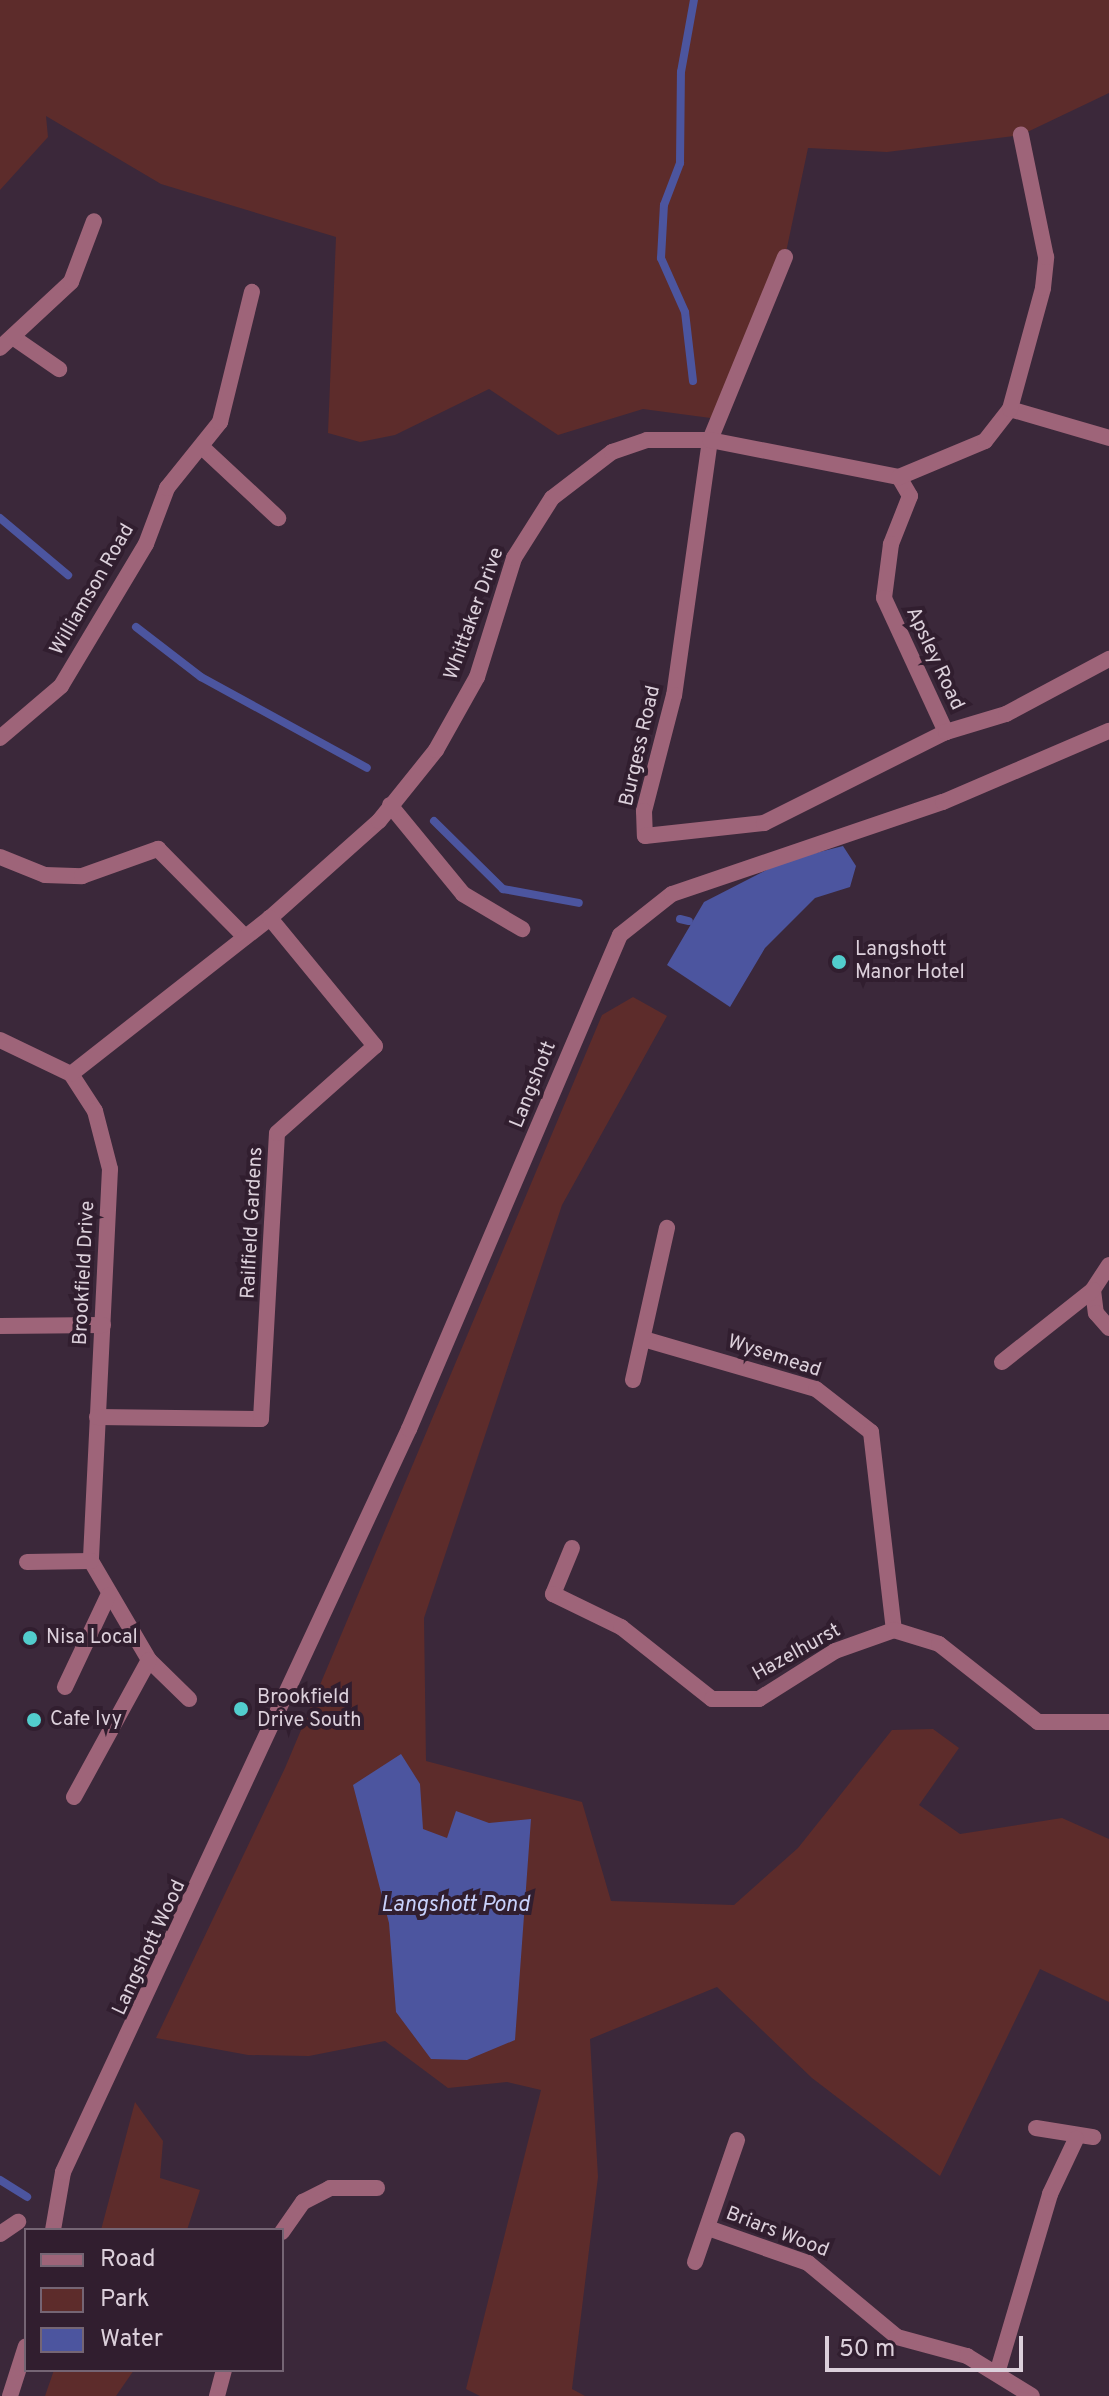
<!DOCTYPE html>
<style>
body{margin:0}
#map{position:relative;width:1109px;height:2396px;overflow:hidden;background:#3b283a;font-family:Overpass,sans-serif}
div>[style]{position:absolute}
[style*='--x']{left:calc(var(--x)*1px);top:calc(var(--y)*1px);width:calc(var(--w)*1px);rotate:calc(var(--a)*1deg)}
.green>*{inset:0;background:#5d2c2b}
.water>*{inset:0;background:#4c559f}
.stream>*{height:8px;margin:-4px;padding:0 4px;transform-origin:4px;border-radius:4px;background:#4c559f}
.minor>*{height:16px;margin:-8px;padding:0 8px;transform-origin:8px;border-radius:8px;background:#9e6479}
.dots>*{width:22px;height:22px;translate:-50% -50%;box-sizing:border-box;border:4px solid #311e2f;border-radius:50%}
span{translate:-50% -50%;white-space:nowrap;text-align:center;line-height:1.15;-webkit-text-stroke:8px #311e2f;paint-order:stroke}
.street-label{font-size:20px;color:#dcd0db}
.poi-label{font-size:20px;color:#dcd0db}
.left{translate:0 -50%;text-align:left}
.water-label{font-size:22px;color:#c8d1fb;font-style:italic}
.legend{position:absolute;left:24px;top:2228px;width:260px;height:144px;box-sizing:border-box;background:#311e2f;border:2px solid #756574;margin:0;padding:10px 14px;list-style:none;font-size:24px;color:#dcd0db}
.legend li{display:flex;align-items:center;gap:16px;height:40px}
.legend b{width:40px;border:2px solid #756574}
.scale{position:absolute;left:825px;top:2336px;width:198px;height:36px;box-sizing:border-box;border:4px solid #dcd0db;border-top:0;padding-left:10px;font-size:24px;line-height:28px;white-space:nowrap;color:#dcd0db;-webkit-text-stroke:6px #311e2f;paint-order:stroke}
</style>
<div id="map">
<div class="green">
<div style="clip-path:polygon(0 0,1109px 0,1109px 93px,1021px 135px,887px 152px,808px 148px,785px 257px,718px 419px,643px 409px,558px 435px,489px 389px,395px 435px,360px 442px,328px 433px,336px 237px,161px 184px,46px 116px,48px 137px,0 190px)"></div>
<div style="clip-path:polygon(633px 997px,667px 1016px,562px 1205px,424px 1618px,426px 1761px,582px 1802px,611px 1901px,734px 1905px,798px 1848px,892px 1730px,933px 1729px,959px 1748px,919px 1805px,960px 1834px,1062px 1818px,1109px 1839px,1109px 2002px,1040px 1969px,940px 2176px,812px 2078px,717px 1987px,590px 2039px,598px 2177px,572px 2389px,585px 2396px,480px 2396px,466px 2389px,541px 2090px,507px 2082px,448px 2088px,385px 2041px,309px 2056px,248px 2055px,156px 2038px,285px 1768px,602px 1015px)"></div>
<div style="clip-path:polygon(135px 2102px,163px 2141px,160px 2178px,200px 2190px,187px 2230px,101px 2230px)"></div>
<div style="clip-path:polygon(54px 2370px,134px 2370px,116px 2396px,45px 2396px)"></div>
</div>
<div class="water">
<div style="clip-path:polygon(843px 846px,856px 866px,850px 887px,815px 898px,765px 948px,730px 1007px,667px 965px,704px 902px,784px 861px)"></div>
<div style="clip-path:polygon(401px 1754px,420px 1784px,423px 1829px,447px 1838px,456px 1811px,489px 1823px,531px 1819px,515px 2040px,467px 2060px,431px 2059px,396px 2012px,389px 1923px,353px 1785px)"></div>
</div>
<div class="stream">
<div style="--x:693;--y:381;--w:69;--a:-96.6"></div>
<div style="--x:685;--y:312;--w:59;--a:-114"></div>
<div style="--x:661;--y:258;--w:53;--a:-86.8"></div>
<div style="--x:664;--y:205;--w:45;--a:-69.1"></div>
<div style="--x:680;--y:163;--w:91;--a:-89.4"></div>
<div style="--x:681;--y:72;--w:73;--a:-79.8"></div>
<div style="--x:0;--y:518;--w:89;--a:40"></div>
<div style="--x:136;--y:627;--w:82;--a:37.6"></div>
<div style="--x:201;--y:677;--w:189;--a:28.7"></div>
<div style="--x:434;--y:821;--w:97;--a:44.6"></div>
<div style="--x:503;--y:889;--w:77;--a:10.4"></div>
<div style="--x:680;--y:919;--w:9;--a:13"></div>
<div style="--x:0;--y:2180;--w:32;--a:32"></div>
</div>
<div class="minor">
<div style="--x:785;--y:257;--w:198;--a:112.3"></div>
<div style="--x:710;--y:440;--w:258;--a:98"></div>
<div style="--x:674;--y:695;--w:120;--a:104.5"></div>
<div style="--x:644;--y:811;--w:25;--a:88"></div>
<div style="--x:645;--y:836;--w:120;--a:-6.2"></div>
<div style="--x:764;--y:823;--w:203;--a:-26.6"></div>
<div style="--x:14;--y:338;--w:55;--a:34.6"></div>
<div style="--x:0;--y:348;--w:97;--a:-42.9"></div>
<div style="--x:71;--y:282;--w:65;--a:-69.3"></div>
<div style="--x:1010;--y:409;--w:103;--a:16.3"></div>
<div style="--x:203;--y:448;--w:103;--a:43"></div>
<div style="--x:899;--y:477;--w:22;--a:60"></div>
<div style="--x:910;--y:496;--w:52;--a:111.6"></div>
<div style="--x:891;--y:544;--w:54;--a:97.4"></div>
<div style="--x:884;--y:598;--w:148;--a:65.2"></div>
<div style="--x:946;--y:732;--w:63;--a:-16.7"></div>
<div style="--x:1006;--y:714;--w:117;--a:-28.1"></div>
<div style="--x:0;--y:738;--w:80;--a:-40.4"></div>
<div style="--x:61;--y:686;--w:165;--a:-59.1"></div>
<div style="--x:146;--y:544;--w:60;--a:-69.4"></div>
<div style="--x:167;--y:488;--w:85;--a:-51.2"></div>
<div style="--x:220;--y:422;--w:134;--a:-76.2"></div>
<div style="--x:390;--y:805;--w:115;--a:50.6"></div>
<div style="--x:463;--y:894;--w:69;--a:30.7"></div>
<div style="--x:0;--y:857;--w:48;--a:21.8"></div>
<div style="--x:45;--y:875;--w:37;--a:2"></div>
<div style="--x:82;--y:876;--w:81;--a:-19.6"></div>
<div style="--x:158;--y:849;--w:124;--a:45.3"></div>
<div style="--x:0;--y:1040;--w:79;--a:25.6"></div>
<div style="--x:71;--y:1074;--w:44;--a:57"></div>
<div style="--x:95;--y:1111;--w:60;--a:75.5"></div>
<div style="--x:110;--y:1169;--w:392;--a:92.8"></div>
<div style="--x:91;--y:1561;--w:115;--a:59.6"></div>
<div style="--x:149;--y:1660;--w:56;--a:44.3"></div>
<div style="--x:71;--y:1074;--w:253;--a:-38.1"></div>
<div style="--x:270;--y:918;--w:146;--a:-41.7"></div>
<div style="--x:379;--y:821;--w:91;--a:-51.2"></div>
<div style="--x:436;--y:750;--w:84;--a:-60.7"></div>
<div style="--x:477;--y:677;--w:125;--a:-72.7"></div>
<div style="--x:514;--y:558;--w:71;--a:-57.7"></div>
<div style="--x:552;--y:498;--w:76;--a:-37.5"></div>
<div style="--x:612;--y:452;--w:37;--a:-19"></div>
<div style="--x:647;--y:440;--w:63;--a:0"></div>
<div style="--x:710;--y:440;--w:193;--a:11.1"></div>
<div style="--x:899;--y:477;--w:93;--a:-22.7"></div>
<div style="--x:985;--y:441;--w:41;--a:-52"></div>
<div style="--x:1010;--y:409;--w:125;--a:-74.7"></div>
<div style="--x:1043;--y:288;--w:31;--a:-84"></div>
<div style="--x:1046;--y:257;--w:125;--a:-101.6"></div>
<div style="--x:1109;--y:1265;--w:30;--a:123"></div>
<div style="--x:1093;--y:1290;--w:23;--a:83"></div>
<div style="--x:1096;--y:1313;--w:20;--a:49"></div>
<div style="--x:0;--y:1326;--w:103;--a:-0.6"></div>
<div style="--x:647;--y:1340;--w:176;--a:16.2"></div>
<div style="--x:816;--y:1389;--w:70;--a:38"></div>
<div style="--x:871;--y:1432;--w:199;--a:83.4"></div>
<div style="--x:1002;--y:1362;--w:116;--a:-38.4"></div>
<div style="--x:633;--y:1380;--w:156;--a:-77.4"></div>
<div style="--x:97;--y:1417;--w:164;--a:0.7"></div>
<div style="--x:261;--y:1419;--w:286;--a:-86.8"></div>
<div style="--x:277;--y:1133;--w:131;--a:-41.6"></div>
<div style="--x:375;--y:1046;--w:166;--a:-129.4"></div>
<div style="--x:572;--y:1548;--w:50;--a:112.4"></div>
<div style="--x:553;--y:1594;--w:76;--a:25.9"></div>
<div style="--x:621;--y:1627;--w:116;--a:38.4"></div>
<div style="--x:712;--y:1699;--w:47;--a:0"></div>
<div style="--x:759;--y:1699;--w:90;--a:-32.3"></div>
<div style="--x:835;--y:1651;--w:63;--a:-19.6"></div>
<div style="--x:894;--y:1630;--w:47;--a:17.3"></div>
<div style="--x:939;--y:1644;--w:126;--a:38.2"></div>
<div style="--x:1038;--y:1722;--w:71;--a:0"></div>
<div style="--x:27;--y:1562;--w:64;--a:-0.9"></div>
<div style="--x:65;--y:1687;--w:101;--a:-64.7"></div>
<div style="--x:74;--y:1797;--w:156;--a:-61.3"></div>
<div style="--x:1036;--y:2128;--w:58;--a:9"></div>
<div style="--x:708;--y:2228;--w:106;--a:19.3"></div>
<div style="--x:808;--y:2263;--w:116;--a:39.7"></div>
<div style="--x:897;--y:2337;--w:73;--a:15.2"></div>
<div style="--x:967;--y:2356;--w:76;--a:31.6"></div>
<div style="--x:53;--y:2230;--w:59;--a:-80.2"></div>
<div style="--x:63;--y:2172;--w:820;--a:-65.03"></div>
<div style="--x:409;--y:1429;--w:537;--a:-66.87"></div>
<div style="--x:620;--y:935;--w:66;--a:-38.3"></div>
<div style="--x:672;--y:894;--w:286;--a:-18.8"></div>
<div style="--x:943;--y:802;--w:181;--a:-23.2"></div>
<div style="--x:282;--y:2232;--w:37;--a:-55"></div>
<div style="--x:303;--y:2202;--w:30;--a:-27"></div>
<div style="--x:330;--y:2188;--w:47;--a:0"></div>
<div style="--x:0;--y:2234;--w:22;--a:-34"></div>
<div style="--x:695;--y:2262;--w:129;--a:-71"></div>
<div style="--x:998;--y:2370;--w:184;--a:-73.5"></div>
<div style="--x:1050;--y:2194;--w:61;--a:-64.7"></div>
<div style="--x:10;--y:2396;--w:52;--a:-72.3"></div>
<div style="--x:217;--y:2396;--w:27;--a:-75"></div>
</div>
<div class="dots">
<div style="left:839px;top:962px;background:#52cdcd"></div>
<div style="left:30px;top:1638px;background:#52cdcd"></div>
<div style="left:241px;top:1709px;background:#52cdcd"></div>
<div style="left:34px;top:1720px;background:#52cdcd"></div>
</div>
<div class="street-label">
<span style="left:93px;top:590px;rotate:-60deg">Williamson Road</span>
<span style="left:475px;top:614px;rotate:-70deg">Whittaker Drive</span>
<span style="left:934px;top:659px;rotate:65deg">Apsley Road</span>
<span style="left:641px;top:746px;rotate:-77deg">Burgess Road</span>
<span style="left:534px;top:1085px;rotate:-68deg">Langshott</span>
<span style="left:253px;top:1223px;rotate:-87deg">Railfield Gardens</span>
<span style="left:85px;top:1273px;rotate:-87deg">Brookfield Drive</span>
<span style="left:774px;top:1357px;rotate:18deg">Wysemead</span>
<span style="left:797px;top:1653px;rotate:-29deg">Hazelhurst</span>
<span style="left:150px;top:1948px;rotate:-65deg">Langshott Wood</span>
<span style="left:777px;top:2233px;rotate:21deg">Briars Wood</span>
</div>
<div class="poi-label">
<span class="left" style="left:855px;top:962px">Langshott<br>Manor Hotel</span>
<span class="left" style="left:46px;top:1638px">Nisa Local</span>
<span class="left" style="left:257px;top:1710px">Brookfield<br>Drive South</span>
<span class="left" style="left:50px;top:1720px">Cafe Ivy</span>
</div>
<div class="water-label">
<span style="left:455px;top:1906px">Langshott Pond</span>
</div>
<ul class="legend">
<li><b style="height:10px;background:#9e6479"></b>Road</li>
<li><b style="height:22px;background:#5d2c2b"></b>Park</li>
<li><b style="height:22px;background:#4c559f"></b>Water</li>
</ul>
<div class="scale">50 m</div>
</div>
